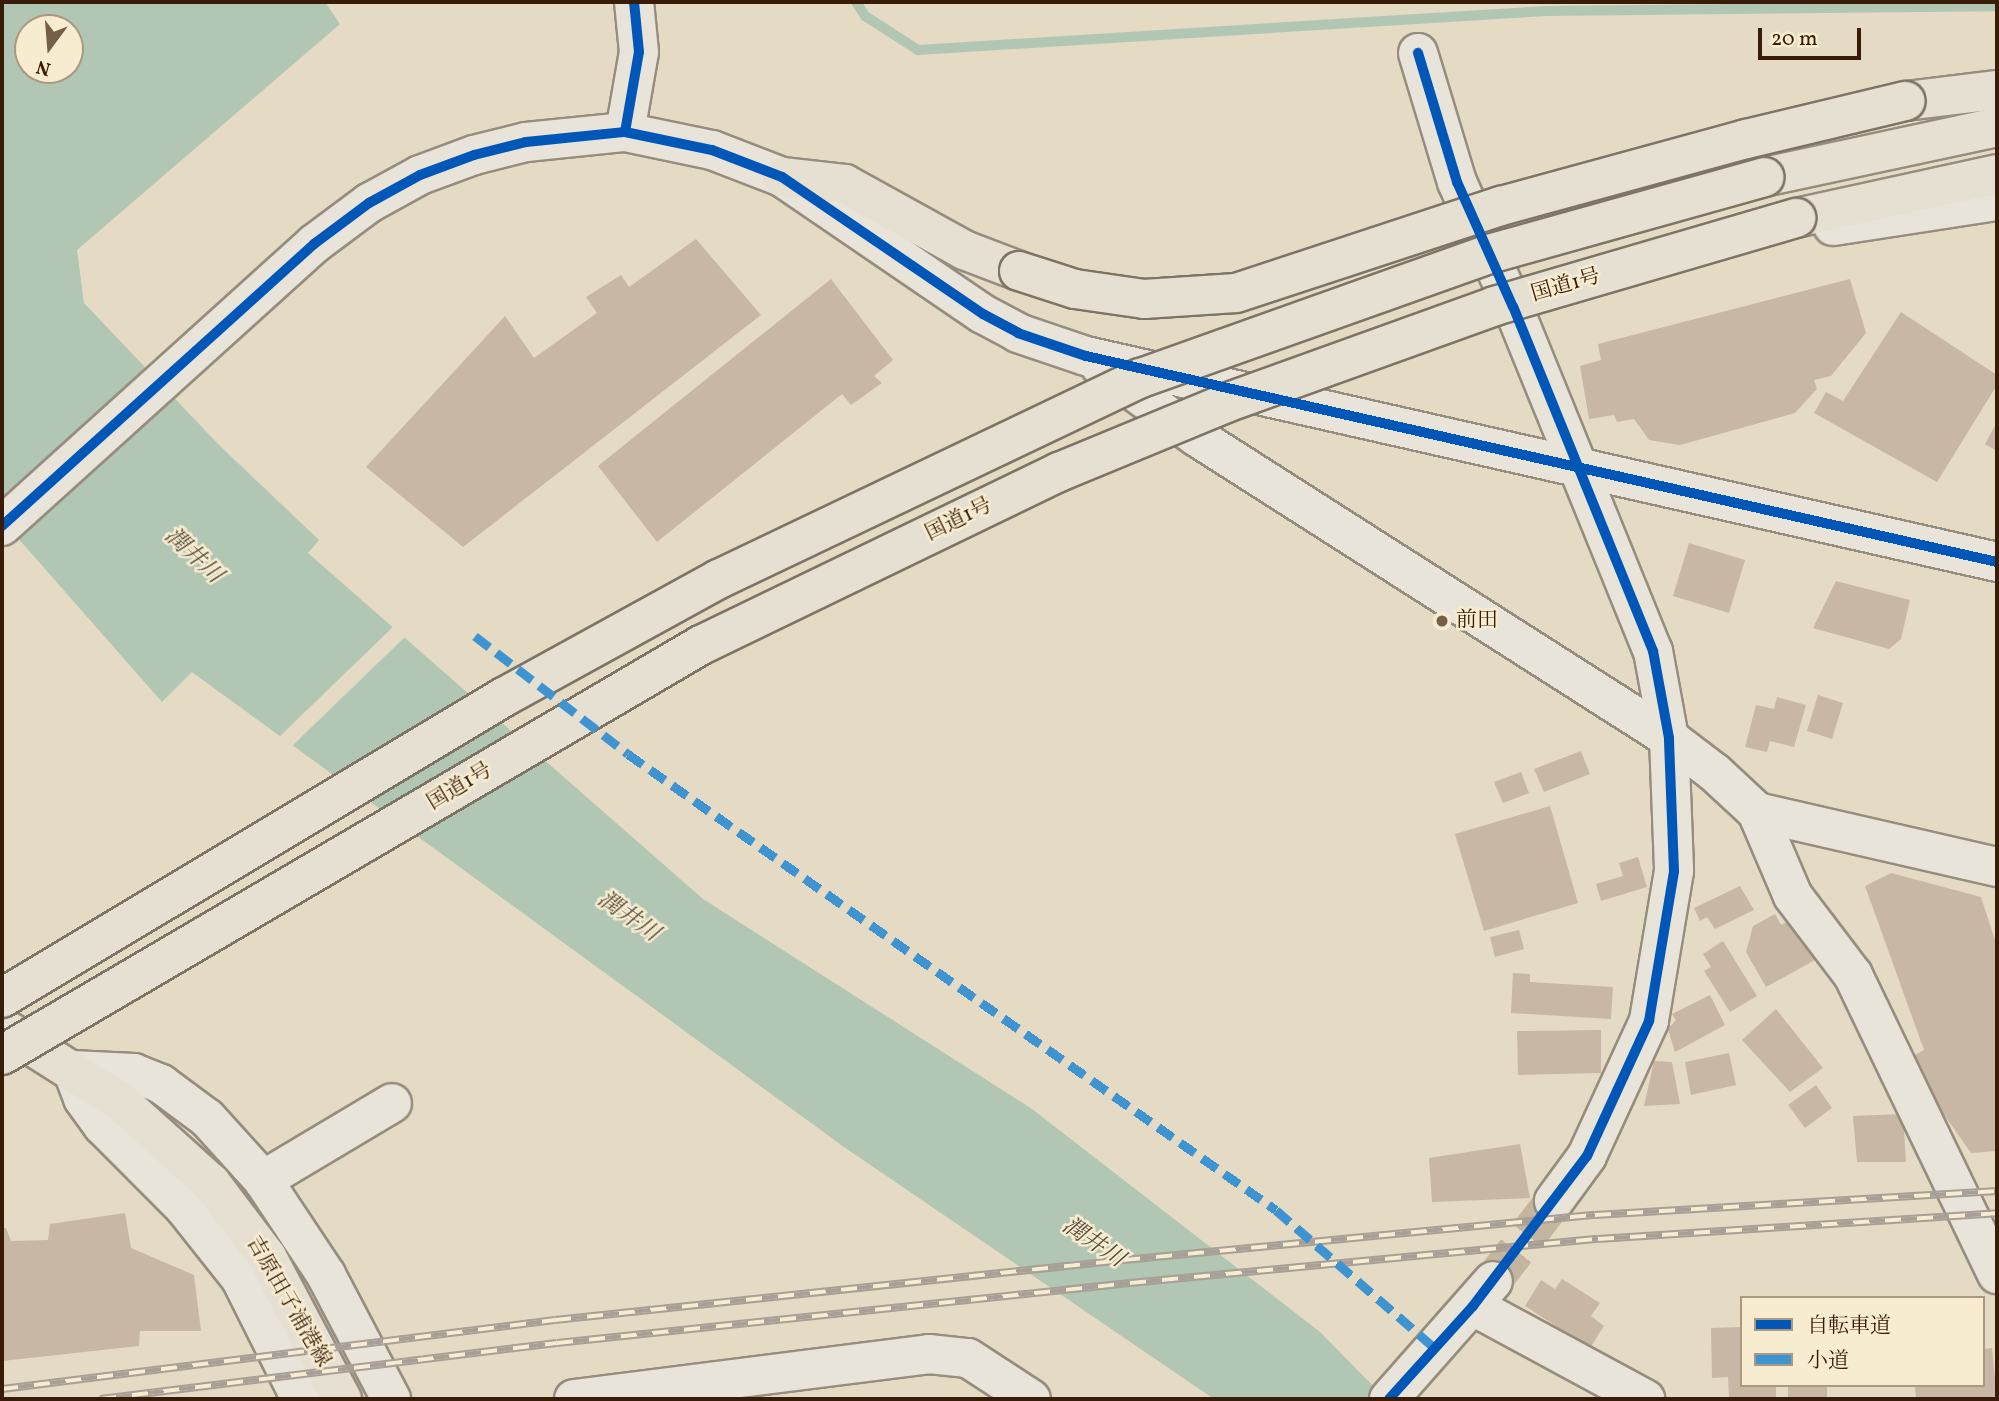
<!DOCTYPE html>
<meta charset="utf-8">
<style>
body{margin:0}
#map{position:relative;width:1999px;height:1401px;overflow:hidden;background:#e5dbc4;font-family:Vollkorn,"Noto Serif JP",serif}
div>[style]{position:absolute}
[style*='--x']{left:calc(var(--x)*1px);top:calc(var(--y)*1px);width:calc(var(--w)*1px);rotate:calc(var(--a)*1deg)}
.water>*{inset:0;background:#b1c6b3}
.pier>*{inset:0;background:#e5dbc4}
.stream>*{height:10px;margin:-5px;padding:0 5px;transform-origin:5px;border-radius:5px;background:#b1c6b3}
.building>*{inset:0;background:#c8b7a4}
.minor-tunnel>*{height:38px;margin-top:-19px;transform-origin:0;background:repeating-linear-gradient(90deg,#c3b59e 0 38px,transparent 0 57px)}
.roads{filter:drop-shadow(2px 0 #968d7e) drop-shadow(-2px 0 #968d7e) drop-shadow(0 2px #968d7e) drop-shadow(0 -2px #968d7e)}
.minor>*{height:38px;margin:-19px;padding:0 19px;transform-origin:19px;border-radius:19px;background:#e9e4d9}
.major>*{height:38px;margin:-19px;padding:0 19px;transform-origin:19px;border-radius:19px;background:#e6e0d2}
.highway>*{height:38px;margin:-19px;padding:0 19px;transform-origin:19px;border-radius:19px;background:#e6e0d2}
.rail>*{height:8px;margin-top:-4px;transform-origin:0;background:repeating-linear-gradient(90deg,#f7ebd0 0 16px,#a8a096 0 32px);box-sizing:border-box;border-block:2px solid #a8a096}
.bridges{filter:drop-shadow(2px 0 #7e7465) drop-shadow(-2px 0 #7e7465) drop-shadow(0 2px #7e7465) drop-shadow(0 -2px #7e7465)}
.highway-bridge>*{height:38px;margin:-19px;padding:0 19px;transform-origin:19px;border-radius:19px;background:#e6e0d2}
.quiet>*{height:9px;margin-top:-4.5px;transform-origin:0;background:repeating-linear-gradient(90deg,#3e94d1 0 18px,transparent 0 27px)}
.cycleway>*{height:10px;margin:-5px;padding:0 5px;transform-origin:5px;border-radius:5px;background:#0057b8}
.dots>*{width:19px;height:19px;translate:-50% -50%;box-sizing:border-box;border:4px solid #f7ebd0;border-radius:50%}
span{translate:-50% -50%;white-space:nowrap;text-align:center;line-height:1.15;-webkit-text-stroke:5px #f7ebd0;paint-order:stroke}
.street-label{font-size:21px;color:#391c07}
.poi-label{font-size:21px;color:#391c07}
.left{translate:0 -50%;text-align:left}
.water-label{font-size:23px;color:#564c39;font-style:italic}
.frame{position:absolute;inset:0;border:4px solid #391c07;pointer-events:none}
.legend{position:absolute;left:1740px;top:1296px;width:245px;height:91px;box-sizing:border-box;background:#f7ebd0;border:2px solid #ab9880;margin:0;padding:9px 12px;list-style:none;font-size:21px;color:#391c07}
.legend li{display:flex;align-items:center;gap:14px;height:35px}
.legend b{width:35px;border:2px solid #ab9880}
.north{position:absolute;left:14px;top:14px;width:70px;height:70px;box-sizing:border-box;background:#f7ebd0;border:2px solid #ab9880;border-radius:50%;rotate:196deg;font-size:19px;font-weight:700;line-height:28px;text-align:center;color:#391c07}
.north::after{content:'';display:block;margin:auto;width:24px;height:32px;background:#755f49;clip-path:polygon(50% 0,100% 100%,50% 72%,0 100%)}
.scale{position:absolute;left:1758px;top:28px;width:103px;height:32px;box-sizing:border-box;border:4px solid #391c07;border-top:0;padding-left:9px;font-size:21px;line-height:24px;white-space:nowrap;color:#391c07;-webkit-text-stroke:5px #f7ebd0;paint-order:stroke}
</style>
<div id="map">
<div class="water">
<div style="clip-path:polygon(evenodd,2px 2px,325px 2px,340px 24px,77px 250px,84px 303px,219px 445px,319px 540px,308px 553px,703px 899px,1032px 1109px,1320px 1332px,1386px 1399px,1214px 1399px,844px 1147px,192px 672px,162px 702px,2px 520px,2px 2px,28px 28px,70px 28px,70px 70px,28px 70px,28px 28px)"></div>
</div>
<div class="pier">
<div style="clip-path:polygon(395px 625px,407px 635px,290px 748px,277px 739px)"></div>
</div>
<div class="stream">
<div style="--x:856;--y:2;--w:17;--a:57"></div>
<div style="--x:865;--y:16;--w:63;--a:32.7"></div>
<div style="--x:918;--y:50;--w:628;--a:-3.56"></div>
<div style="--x:1545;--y:11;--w:452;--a:-0.6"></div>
</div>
<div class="building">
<div style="clip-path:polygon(696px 239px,761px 315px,463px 547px,366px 467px,505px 316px,534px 358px,597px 313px,586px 297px,621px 275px,629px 287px)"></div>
<div style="clip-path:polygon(831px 279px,893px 360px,874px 376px,882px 383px,851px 405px,842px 394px,657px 542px,598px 466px)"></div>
<div style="clip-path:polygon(1850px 279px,1866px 333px,1831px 376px,1814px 380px,1817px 389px,1795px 413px,1680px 445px,1649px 440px,1634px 419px,1617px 422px,1614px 415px,1589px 419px,1580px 366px,1601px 360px,1598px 344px)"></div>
<div style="clip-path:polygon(1901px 312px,1997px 375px,1997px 385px,1937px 482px,1814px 413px,1826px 392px,1843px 401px)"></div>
<div style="clip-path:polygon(1997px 422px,1997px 451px,1985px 444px)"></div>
<div style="clip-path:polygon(1689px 543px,1745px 560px,1729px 613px,1673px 596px)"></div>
<div style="clip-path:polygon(1836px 581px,1910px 600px,1901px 639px,1889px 649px,1813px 628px)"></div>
<div style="clip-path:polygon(1818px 695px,1843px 703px,1832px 739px,1807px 731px)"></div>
<div style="clip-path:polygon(1777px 697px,1806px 705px,1794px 747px,1770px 741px,1767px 752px,1745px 747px,1756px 705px,1774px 709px)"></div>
<div style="clip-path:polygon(1581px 751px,1590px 774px,1544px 792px,1534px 769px)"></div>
<div style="clip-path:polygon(1521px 772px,1529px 793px,1503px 803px,1494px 782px)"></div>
<div style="clip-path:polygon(1550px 806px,1578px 903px,1484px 931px,1455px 834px)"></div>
<div style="clip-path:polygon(1638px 857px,1647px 887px,1601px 901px,1596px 884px,1623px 876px,1619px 863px)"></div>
<div style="clip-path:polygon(1891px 873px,1981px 897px,1997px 946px,1997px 1151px,1971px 1153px,1945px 1116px,1934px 1115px,1915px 1055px,1924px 1050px,1865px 886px)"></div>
<div style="clip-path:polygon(1740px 886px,1754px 910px,1715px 929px,1707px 917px,1700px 921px,1694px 908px)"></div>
<div style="clip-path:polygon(1775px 914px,1781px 925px,1792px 919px,1815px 960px,1766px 987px,1746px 952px,1753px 926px)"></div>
<div style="clip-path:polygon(1519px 930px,1524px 949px,1495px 957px,1490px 937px)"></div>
<div style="clip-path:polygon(1723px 941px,1757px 996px,1730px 1012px,1704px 971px,1711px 967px,1703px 954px)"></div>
<div style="clip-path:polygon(1513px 973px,1530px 974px,1530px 982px,1613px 987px,1611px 1019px,1511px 1013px)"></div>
<div style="clip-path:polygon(1710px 995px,1725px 1025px,1675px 1052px,1668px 1029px,1676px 1020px,1672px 1014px)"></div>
<div style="clip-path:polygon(1776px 1009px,1823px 1068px,1790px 1092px,1742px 1040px)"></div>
<div style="clip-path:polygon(1601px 1030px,1601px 1073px,1518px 1075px,1517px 1031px)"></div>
<div style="clip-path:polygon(1729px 1053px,1736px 1085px,1691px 1095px,1685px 1062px)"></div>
<div style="clip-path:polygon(1654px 1061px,1672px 1062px,1680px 1104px,1644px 1106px)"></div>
<div style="clip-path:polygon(1816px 1085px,1832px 1108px,1805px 1128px,1788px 1105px)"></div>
<div style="clip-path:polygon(1903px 1114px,1906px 1162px,1857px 1162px,1853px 1116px)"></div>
<div style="clip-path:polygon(1520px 1144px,1530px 1198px,1432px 1202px,1429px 1158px)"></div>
<div style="clip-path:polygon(125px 1213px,131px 1248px,194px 1275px,201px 1331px,140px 1331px,139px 1346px,2px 1361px,2px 1228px,6px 1228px,11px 1241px,48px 1240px,50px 1224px)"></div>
<div style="clip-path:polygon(1562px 1279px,1600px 1303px,1591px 1316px,1604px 1326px,1590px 1348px,1525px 1306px,1541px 1280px,1555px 1289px)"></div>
<div style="clip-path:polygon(1742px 1327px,1742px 1385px,1776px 1385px,1776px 1399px,1729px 1399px,1728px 1377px,1712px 1378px,1711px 1328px)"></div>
<div style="clip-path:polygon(1992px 1348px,1997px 1399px,1916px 1399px,1915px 1385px,1983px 1385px,1983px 1349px)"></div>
<div style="clip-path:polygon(1788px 1385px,1827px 1385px,1827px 1399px,1788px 1398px)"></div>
</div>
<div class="minor-tunnel">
<div style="--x:1493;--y:1281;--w:101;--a:-52.7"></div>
</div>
<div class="roads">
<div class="minor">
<div style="--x:1418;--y:53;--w:135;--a:73.2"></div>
<div style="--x:1457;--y:182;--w:137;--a:65.9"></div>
<div style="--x:1513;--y:307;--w:371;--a:67.9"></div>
<div style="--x:1653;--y:651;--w:88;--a:79.6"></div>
<div style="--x:1669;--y:738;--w:133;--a:87.8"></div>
<div style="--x:1674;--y:871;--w:152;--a:99.5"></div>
<div style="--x:1649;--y:1021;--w:149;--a:114.7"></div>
<div style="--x:1587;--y:1156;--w:56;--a:126.3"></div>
<div style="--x:625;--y:132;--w:81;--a:-80.1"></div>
<div style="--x:639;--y:52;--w:50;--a:-95.7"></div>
<div style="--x:1833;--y:226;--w:166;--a:-8.7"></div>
<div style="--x:1101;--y:367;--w:119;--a:36.1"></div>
<div style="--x:1197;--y:437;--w:560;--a:32.53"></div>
<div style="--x:1669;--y:738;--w:56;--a:37.1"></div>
<div style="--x:1714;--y:772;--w:59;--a:42.9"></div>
<div style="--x:1757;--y:812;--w:91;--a:66.8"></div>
<div style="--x:1793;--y:896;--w:99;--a:52.8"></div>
<div style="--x:1853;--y:975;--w:332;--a:64.3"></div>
<div style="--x:2;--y:526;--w:421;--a:-42.1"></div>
<div style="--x:314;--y:244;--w:69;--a:-36.7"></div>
<div style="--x:369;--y:203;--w:58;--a:-28.8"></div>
<div style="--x:420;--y:175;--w:58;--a:-20.3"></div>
<div style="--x:474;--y:155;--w:54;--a:-14"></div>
<div style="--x:526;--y:142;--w:100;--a:-5.8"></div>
<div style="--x:625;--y:132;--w:89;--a:11.7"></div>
<div style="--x:712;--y:150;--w:75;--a:21.1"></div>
<div style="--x:782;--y:177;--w:243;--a:34.3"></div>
<div style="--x:983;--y:314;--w:40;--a:28"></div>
<div style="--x:1018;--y:333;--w:72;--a:18.7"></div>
<div style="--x:1086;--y:356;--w:934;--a:12.74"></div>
<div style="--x:1757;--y:812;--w:246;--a:12.9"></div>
<div style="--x:263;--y:1180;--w:150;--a:-30.8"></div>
<div style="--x:1473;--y:1306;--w:196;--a:28.4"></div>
<div style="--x:301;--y:1399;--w:134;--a:-116.6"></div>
<div style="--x:241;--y:1279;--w:92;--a:-128.4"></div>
<div style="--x:184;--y:1207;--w:115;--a:-135"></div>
<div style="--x:103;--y:1126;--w:34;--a:-126"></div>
<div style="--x:83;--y:1098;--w:30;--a:-111"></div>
<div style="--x:72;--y:1070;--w:62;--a:2.8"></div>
<div style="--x:134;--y:1073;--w:29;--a:22"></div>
<div style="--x:161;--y:1084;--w:57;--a:36.5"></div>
<div style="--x:207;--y:1118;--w:84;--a:47.9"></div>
<div style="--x:263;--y:1180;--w:114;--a:56.4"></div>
<div style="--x:326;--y:1275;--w:140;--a:62.3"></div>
<div style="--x:574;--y:1399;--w:358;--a:-7.2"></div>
<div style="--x:929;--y:1354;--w:39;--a:6"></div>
<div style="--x:968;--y:1358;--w:75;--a:33.1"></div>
<div style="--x:1389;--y:1399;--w:157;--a:-48.6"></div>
</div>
<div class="major">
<div style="--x:2;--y:1027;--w:142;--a:32.3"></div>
<div style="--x:122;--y:1103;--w:120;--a:42"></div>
<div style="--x:211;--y:1183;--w:93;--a:52.9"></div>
<div style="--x:267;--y:1257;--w:161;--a:62.2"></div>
</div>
<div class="highway">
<div style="--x:1906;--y:101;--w:92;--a:-6.9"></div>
<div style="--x:782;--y:177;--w:63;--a:6.3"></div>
<div style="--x:845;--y:184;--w:136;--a:29"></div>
<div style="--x:964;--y:250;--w:59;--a:20.9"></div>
<div style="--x:1764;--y:177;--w:238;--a:-12.1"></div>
<div style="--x:1796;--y:218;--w:206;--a:-12.3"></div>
</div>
</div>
<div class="rail">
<div style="--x:2;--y:1389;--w:557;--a:-7.11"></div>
<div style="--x:555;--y:1320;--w:572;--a:-6.02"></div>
<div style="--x:1124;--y:1260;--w:473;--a:-5.5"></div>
<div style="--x:1595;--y:1215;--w:403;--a:-3.4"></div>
<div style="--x:100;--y:1399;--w:460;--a:-7"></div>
<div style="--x:557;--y:1343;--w:576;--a:-5.98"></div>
<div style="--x:1130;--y:1283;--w:470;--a:-5.4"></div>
<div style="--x:1598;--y:1239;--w:400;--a:-3.7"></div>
</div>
<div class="bridges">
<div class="highway-bridge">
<div style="--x:1019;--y:271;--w:59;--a:17.8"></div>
<div style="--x:1075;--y:289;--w:70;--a:8.2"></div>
<div style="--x:1144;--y:299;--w:92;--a:-3.7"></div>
<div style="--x:1236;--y:293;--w:279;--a:-18.2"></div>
<div style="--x:1501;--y:206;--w:254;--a:-15.3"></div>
<div style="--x:1746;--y:139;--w:164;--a:-13.4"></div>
<div style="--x:2;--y:998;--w:585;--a:-30.95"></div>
<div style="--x:504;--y:697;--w:245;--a:-28.8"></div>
<div style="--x:719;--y:579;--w:467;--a:-25.5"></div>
<div style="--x:1141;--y:378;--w:369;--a:-19.6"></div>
<div style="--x:1489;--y:254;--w:286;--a:-15.6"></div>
<div style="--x:2;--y:1055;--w:810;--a:-30.39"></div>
<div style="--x:701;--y:645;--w:398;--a:-25.8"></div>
<div style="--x:1059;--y:472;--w:181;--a:-22.4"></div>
<div style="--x:1226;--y:403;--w:286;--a:-19.8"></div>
<div style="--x:1495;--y:306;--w:314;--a:-16.3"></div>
</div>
</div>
<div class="quiet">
<div style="--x:475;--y:636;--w:193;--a:37.6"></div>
<div style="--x:628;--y:754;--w:792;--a:35.13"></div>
<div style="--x:1276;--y:1210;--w:211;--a:41"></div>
</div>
<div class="cycleway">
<div style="--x:625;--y:132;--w:81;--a:-80.1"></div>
<div style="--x:639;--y:52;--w:50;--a:-95.7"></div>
<div style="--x:2;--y:526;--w:421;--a:-42.1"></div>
<div style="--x:314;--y:244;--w:69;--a:-36.7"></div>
<div style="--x:369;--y:203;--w:58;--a:-28.8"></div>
<div style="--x:420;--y:175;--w:58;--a:-20.3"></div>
<div style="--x:474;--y:155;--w:54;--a:-14"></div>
<div style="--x:526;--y:142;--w:100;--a:-5.8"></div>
<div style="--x:625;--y:132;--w:89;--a:11.7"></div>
<div style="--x:712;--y:150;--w:75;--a:21.1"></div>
<div style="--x:782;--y:177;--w:243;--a:34.3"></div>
<div style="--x:983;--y:314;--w:40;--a:28"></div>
<div style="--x:1018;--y:333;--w:72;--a:18.7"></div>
<div style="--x:1086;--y:356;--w:934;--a:12.74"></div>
<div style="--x:1389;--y:1399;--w:125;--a:-47.9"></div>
<div style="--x:1473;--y:1306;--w:188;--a:-52.8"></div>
<div style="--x:1587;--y:1156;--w:149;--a:-65.3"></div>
<div style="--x:1649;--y:1021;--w:152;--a:-80.5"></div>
<div style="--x:1674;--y:871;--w:133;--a:-92.2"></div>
<div style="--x:1669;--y:738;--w:88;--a:-100.4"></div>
<div style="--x:1653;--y:651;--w:371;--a:-112.1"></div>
<div style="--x:1513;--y:307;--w:137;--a:-114.1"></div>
<div style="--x:1457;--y:182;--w:135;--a:-106.8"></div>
</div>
<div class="dots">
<div style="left:1442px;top:621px;background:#755f49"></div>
</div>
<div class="street-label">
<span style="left:1566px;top:286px;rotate:-16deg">国道1号</span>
<span style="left:959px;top:520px;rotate:-26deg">国道1号</span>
<span style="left:460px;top:787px;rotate:-31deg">国道1号</span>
<span style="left:288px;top:1302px;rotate:60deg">吉原田子浦港線</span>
</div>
<div class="poi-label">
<span class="left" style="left:1456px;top:621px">前田</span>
</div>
<div class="water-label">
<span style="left:193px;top:556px;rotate:43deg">潤井川</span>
<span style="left:628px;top:917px;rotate:35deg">潤井川</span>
<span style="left:1093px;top:1243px;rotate:34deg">潤井川</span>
</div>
<div class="frame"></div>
<ul class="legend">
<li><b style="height:9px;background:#0057b8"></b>自転車道</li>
<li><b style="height:9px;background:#3e94d1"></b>小道</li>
</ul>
<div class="north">N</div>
<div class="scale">20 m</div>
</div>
